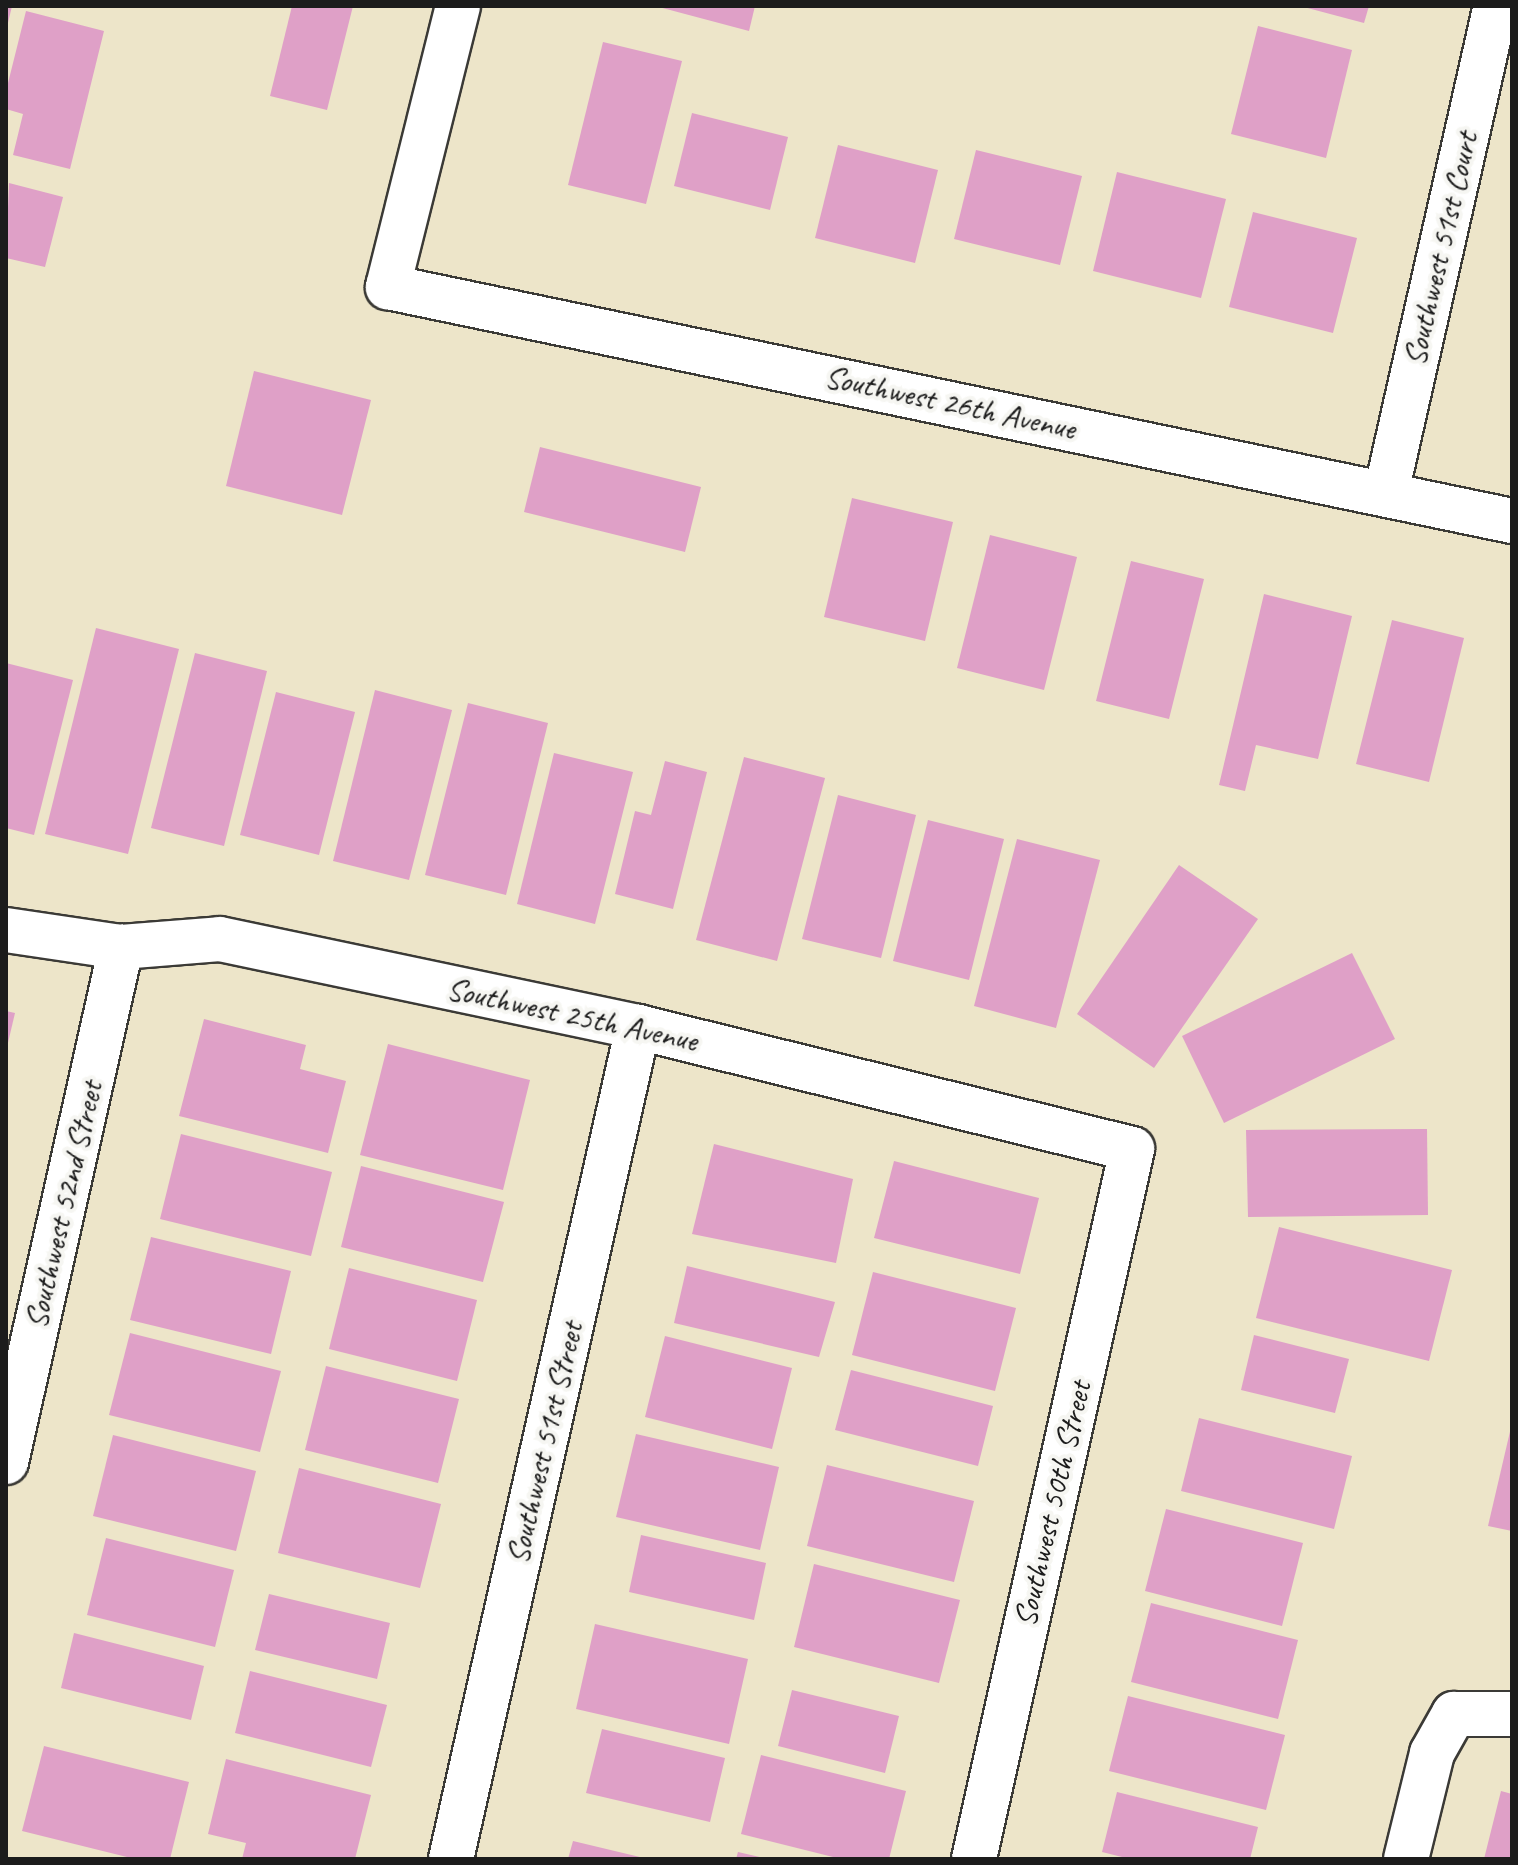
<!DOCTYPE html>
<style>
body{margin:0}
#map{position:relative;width:1518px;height:1865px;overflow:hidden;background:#ede5c9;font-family:Caveat,sans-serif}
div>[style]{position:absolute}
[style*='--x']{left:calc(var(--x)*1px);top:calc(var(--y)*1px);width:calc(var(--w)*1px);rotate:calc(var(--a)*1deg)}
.building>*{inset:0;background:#dfa0c7}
.roads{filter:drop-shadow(2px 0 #3b3a36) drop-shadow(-2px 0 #3b3a36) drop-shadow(0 2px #3b3a36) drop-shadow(0 -2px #3b3a36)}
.street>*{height:44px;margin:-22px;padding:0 22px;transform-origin:22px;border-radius:22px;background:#fff}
span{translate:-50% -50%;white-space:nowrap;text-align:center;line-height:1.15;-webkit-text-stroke:8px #f6f6f2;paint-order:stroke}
.street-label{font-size:32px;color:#1c1c1c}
.frame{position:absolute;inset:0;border:8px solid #1c1c1c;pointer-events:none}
</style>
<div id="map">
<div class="building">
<div style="clip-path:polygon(6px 6px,12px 6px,7px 27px,6px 27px)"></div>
<div style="clip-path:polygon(292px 6px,353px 6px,327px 110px,270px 96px)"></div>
<div style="clip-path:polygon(655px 6px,755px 6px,749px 31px)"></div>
<div style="clip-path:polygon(1300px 6px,1369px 6px,1364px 23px)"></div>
<div style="clip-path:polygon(26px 11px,104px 31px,70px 169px,13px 155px,23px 114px,6px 109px,6px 91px)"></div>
<div style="clip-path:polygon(1258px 26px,1352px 50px,1326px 158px,1231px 134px)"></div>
<div style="clip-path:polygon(603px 42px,682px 61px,646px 204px,568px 185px)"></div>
<div style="clip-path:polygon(692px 113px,788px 137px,770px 210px,674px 186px)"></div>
<div style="clip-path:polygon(838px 145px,938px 170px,915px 263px,815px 238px)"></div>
<div style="clip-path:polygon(976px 150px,1082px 176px,1060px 265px,954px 239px)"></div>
<div style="clip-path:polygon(1117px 172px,1226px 199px,1201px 298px,1093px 271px)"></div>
<div style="clip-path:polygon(9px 183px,63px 197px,45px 267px,6px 258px)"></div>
<div style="clip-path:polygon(1253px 212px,1357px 238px,1333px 333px,1229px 307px)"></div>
<div style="clip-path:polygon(254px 371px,371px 400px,342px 515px,226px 486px)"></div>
<div style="clip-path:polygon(540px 447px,701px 487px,685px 552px,524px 512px)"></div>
<div style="clip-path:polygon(852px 498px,953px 522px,925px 641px,824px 617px)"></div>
<div style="clip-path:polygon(990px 535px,1077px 557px,1044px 690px,957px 668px)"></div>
<div style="clip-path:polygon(1131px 561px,1204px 579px,1169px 719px,1096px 701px)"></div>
<div style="clip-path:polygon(1264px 594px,1352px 616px,1318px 759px,1256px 745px,1245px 791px,1219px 785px)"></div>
<div style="clip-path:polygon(1392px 620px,1464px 638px,1429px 782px,1356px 764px)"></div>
<div style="clip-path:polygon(96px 628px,179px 649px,128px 854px,45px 834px)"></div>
<div style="clip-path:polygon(195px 653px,267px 671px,224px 846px,151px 828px)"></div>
<div style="clip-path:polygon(6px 663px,73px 680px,34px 835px,6px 828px)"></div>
<div style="clip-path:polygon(375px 690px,452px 710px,409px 880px,333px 861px)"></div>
<div style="clip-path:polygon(276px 692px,355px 712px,319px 855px,240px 835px)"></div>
<div style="clip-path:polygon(468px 703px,548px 723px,506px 895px,425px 875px)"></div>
<div style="clip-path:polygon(554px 753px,633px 772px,595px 924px,517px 904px)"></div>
<div style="clip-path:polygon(744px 757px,825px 778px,777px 961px,696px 940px)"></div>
<div style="clip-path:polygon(665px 761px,707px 772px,673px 909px,615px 894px,635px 811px,651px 815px)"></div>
<div style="clip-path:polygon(838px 795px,916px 815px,881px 958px,802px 939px)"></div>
<div style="clip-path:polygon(928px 820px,1004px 839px,969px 980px,893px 961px)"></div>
<div style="clip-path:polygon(1017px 839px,1100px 860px,1056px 1028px,974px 1006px)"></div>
<div style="clip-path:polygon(1179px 865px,1258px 919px,1154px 1068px,1077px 1014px)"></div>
<div style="clip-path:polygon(1352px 953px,1395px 1039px,1224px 1123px,1182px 1036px)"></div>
<div style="clip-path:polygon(6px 1011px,15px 1013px,7px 1047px,6px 1046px)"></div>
<div style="clip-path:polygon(204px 1019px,306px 1045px,300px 1069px,346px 1081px,328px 1153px,179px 1116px)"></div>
<div style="clip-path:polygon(388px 1044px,530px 1080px,503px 1190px,360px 1155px)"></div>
<div style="clip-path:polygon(1427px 1129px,1428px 1215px,1248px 1217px,1246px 1130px)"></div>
<div style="clip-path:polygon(181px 1134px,332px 1172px,311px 1256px,160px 1219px)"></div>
<div style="clip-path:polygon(714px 1144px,853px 1179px,836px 1263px,692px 1234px)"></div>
<div style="clip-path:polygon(894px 1161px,1039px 1198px,1020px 1274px,874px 1238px)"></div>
<div style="clip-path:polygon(361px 1166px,504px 1202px,483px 1282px,341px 1247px)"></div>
<div style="clip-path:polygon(1279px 1227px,1452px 1270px,1429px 1361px,1256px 1318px)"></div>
<div style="clip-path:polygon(151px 1237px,291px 1271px,271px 1354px,130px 1320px)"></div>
<div style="clip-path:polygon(687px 1266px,835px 1302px,819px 1357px,674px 1323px)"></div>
<div style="clip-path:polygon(349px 1268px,477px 1300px,457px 1381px,329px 1349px)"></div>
<div style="clip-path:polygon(873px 1272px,1016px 1308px,995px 1391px,852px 1355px)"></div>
<div style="clip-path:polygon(130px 1333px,281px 1371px,260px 1452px,109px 1415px)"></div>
<div style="clip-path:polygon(1254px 1335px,1349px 1359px,1335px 1413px,1241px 1390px)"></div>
<div style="clip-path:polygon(665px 1336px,792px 1368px,772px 1449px,645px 1417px)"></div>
<div style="clip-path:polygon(326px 1366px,459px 1399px,438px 1483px,305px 1450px)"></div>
<div style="clip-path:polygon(851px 1370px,993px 1406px,978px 1466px,835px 1430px)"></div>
<div style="clip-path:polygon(1199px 1418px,1352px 1456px,1334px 1529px,1181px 1491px)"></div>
<div style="clip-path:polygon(1512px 1423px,1512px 1531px,1488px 1526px)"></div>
<div style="clip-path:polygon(636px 1434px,779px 1467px,760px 1550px,616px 1517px)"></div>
<div style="clip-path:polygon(113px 1435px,256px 1471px,236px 1551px,93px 1516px)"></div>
<div style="clip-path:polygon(827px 1465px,974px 1501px,954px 1582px,807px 1546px)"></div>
<div style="clip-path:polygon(299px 1468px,441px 1504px,420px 1588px,278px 1553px)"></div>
<div style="clip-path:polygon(1166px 1509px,1303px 1543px,1282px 1626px,1145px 1591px)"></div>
<div style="clip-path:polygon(641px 1535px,766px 1563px,754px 1620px,629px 1592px)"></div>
<div style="clip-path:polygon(106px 1538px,234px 1570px,215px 1647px,87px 1615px)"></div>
<div style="clip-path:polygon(814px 1564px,960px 1600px,939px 1683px,794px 1647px)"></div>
<div style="clip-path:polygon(269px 1594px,390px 1623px,377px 1679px,255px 1650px)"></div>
<div style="clip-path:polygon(1151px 1603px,1298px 1640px,1278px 1719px,1131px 1682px)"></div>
<div style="clip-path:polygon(595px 1624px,748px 1659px,729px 1744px,576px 1709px)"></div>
<div style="clip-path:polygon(74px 1633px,204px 1666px,191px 1720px,61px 1688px)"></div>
<div style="clip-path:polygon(250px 1671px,387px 1705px,371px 1767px,235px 1733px)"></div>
<div style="clip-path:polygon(792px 1690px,899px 1716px,885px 1773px,778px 1746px)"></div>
<div style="clip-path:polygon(1128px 1696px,1285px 1735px,1266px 1810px,1109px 1771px)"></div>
<div style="clip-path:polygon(602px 1729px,725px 1758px,710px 1822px,586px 1793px)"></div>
<div style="clip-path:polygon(44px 1746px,189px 1782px,170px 1859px,135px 1859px,22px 1831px)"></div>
<div style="clip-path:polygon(761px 1755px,906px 1791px,889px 1859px,841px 1859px,741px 1834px)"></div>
<div style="clip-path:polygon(226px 1759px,371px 1795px,355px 1859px,242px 1859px,246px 1843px,208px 1834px)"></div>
<div style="clip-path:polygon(1501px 1791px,1512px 1794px,1512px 1859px,1484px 1859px)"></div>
<div style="clip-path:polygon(1117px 1792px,1258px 1827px,1250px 1859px,1130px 1859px,1102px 1852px)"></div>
<div style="clip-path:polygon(573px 1841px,644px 1858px,644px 1859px,568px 1859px)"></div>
<div style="clip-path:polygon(738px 1852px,764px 1858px,764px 1859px,736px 1859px)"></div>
</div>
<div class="roads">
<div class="street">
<div style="--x:458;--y:6;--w:290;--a:104"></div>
<div style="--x:388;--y:287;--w:1148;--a:11.76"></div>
<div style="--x:1386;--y:493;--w:499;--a:-77.3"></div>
<div style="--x:6;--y:930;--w:116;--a:8.4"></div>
<div style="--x:121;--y:947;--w:99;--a:-4.6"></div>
<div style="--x:220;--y:939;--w:427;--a:11.9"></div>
<div style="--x:638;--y:1027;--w:509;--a:13.87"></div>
<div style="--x:1132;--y:1149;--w:727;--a:102.55"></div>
<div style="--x:6;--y:1462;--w:528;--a:-77.41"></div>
<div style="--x:451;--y:1859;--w:853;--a:-77.33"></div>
<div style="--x:1406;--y:1859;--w:109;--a:-76.2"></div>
<div style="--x:1432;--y:1753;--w:45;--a:-60.6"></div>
<div style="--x:1454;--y:1714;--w:58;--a:0"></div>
</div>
</div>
<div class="street-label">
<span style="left:1441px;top:249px;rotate:-77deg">Southwest 51st Court</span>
<span style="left:950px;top:403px;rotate:12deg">Southwest 26th Avenue</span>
<span style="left:572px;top:1015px;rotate:12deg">Southwest 25th Avenue</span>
<span style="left:64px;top:1205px;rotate:-77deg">Southwest 52nd Street</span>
<span style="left:545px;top:1443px;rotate:-77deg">Southwest 51st Street</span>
<span style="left:1053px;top:1504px;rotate:-77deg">Southwest 50th Street</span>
</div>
<div class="frame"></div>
</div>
